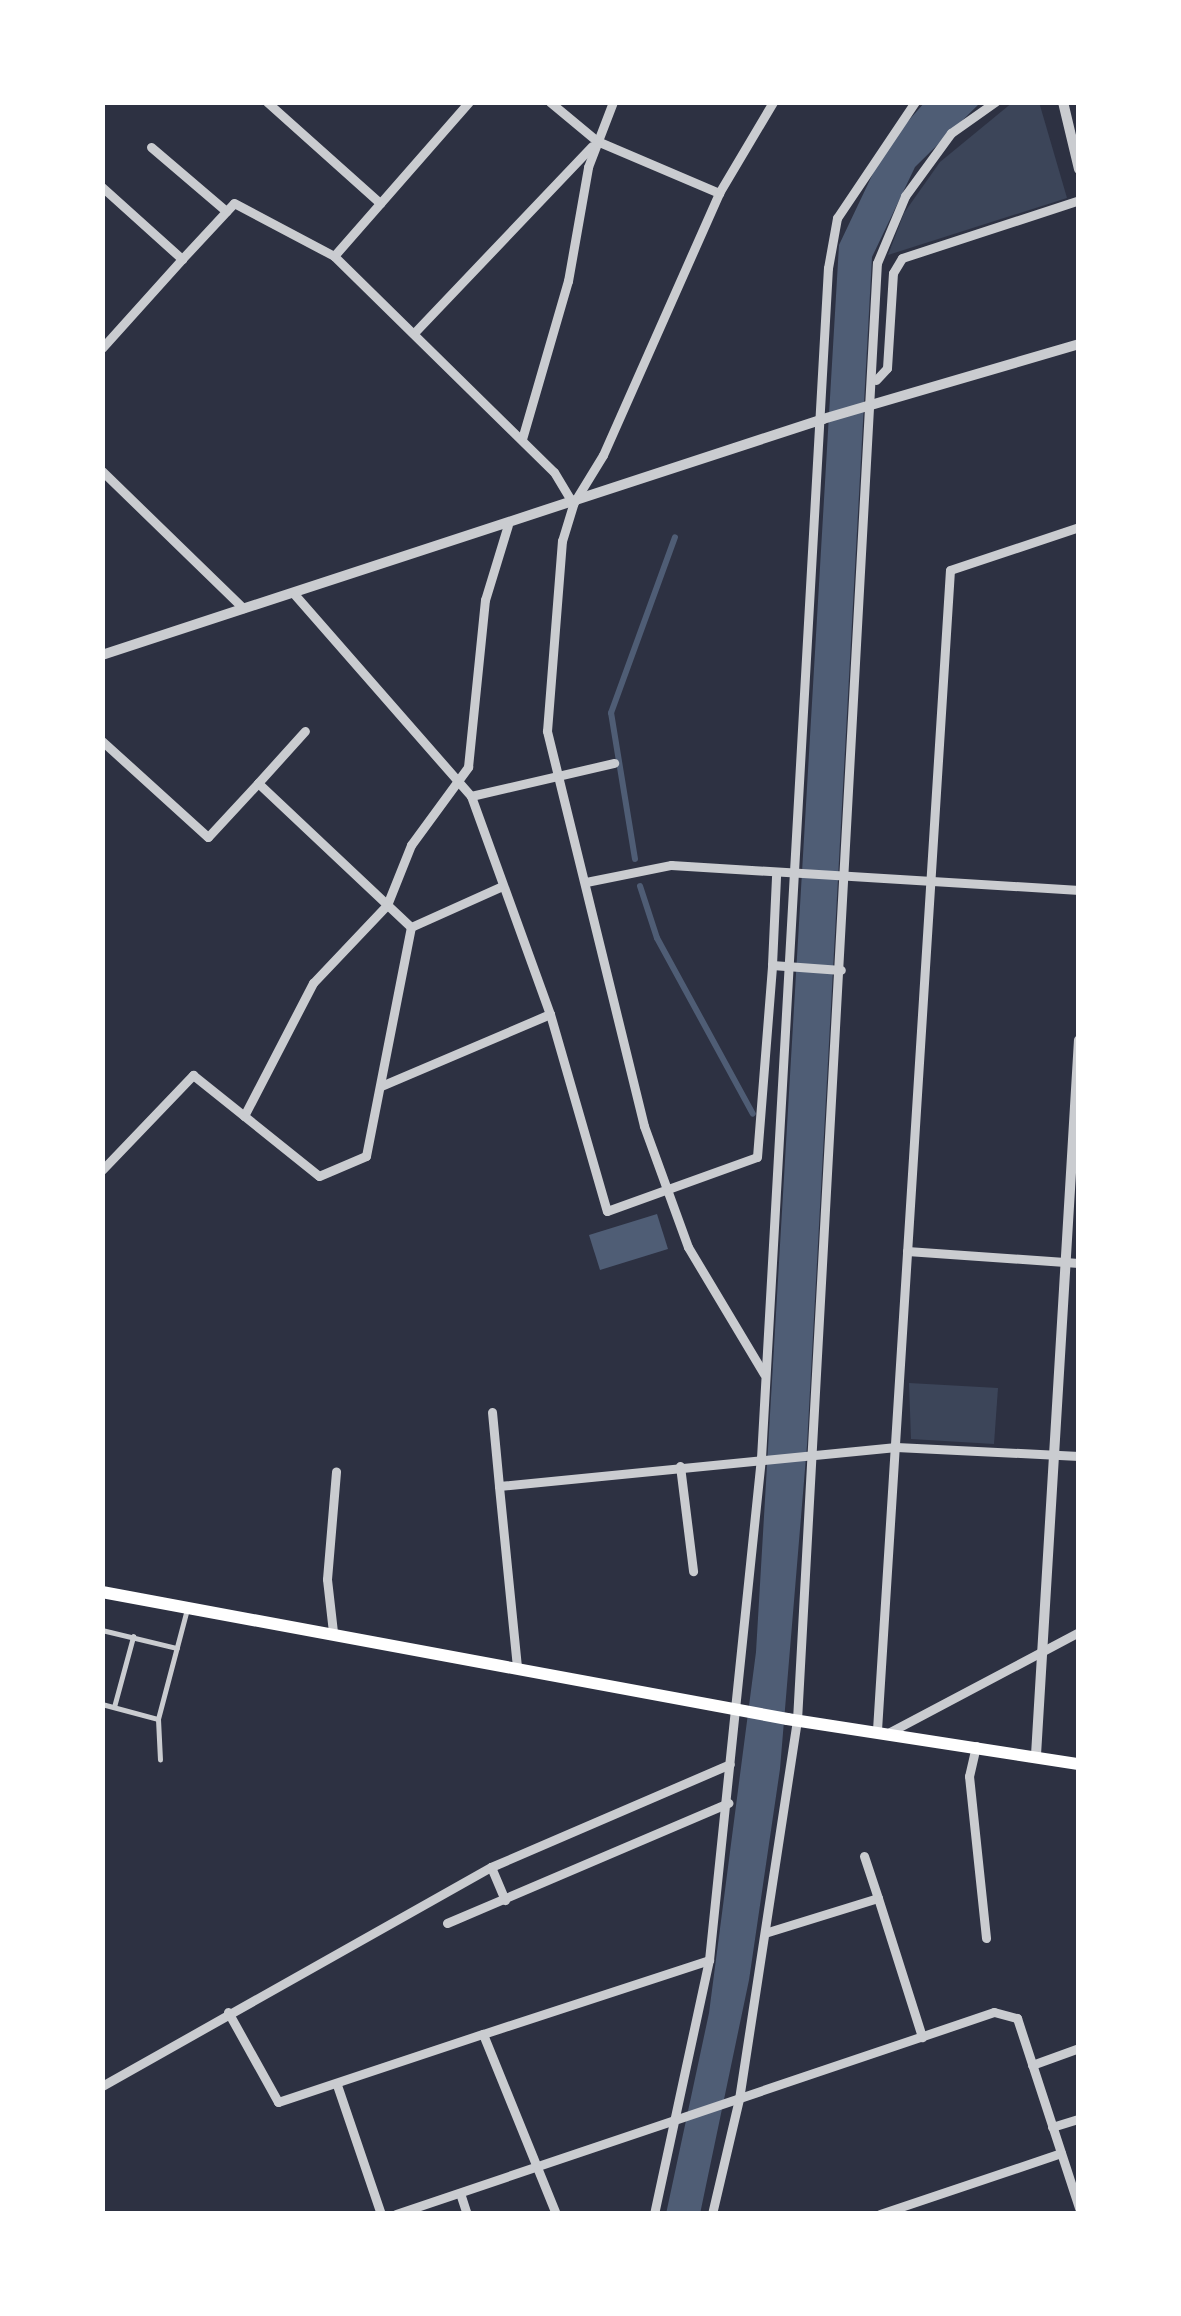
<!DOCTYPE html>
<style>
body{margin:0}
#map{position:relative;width:1181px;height:2316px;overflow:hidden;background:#2d3142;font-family:Rubik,sans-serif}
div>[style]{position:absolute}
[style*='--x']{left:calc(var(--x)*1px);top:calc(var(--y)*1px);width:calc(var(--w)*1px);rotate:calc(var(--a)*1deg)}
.green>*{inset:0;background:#3c4559}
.water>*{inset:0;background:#4f5d75}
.stream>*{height:6px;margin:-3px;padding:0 3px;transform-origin:3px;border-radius:3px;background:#4f5d75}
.service>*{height:4.5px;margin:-2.25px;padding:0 2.25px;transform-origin:2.25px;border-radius:2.25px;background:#caccd0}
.minor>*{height:9px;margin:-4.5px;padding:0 4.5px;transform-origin:4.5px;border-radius:4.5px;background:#caccd0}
.tertiary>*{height:10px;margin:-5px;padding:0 5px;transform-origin:5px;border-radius:5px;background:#caccd0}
.secondary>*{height:12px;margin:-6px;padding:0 6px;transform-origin:6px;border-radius:6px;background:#fff}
span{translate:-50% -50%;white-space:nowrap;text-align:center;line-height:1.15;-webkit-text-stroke:12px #fff;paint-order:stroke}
.frame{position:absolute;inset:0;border:105px solid #fff;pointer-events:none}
</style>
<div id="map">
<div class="green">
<div style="clip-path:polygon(1013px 102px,1039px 102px,1067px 198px,888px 255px,904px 213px,940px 162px)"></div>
<div style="clip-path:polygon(909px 1383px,998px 1388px,994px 1444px,911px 1439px)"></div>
</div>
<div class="water">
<div style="clip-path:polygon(925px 102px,981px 102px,915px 167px,872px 257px,807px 1445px,780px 1769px,749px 1980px,700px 2214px,666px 2214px,709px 2013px,756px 1652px,839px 245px,886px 146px)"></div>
<div style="clip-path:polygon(657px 1214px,668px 1249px,600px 1270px,589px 1235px)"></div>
</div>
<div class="stream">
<div style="--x:635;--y:859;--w:148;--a:-99.3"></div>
<div style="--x:611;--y:713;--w:187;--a:-70"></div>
<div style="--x:640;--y:886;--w:55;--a:71.9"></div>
<div style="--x:657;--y:938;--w:200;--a:61.4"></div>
</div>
<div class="service">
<div style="--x:102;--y:1630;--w:77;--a:13.5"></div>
<div style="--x:102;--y:1704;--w:58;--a:15"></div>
<div style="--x:114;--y:1707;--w:73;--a:-74.8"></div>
<div style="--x:160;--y:1760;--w:41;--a:-92.8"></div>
<div style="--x:158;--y:1719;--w:110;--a:-75.2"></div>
</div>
<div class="minor">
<div style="--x:267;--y:102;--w:152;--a:41.8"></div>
<div style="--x:550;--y:102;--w:61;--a:39.7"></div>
<div style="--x:597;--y:141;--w:133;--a:23.1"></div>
<div style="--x:151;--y:147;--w:99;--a:40.5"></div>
<div style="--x:102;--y:187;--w:108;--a:42"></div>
<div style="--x:182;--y:259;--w:76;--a:-47.1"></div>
<div style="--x:234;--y:203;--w:113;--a:27.9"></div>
<div style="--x:334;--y:256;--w:308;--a:44.5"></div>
<div style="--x:554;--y:472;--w:37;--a:59"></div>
<div style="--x:334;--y:256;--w:205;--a:-48.8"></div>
<div style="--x:414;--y:333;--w:258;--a:-46.4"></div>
<div style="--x:102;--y:348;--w:120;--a:-48"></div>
<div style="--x:876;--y:380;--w:16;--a:-47"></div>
<div style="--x:887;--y:368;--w:95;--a:-86.4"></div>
<div style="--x:893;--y:273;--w:17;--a:-59"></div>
<div style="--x:902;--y:258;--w:186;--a:-18.1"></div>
<div style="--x:522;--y:439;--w:165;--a:-73.8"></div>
<div style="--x:568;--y:281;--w:116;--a:-80"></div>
<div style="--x:588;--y:167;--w:70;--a:-69"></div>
<div style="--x:102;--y:471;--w:197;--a:44.2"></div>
<div style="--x:295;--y:595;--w:267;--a:48.8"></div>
<div style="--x:471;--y:796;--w:232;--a:70.1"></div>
<div style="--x:550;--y:1014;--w:184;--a:156.9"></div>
<div style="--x:102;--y:741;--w:143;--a:42.2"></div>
<div style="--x:208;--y:837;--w:74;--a:-47.2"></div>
<div style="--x:258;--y:783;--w:210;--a:43.3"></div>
<div style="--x:258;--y:783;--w:70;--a:-47.9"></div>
<div style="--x:471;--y:796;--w:147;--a:-13"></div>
<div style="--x:586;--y:882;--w:87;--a:-11.3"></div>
<div style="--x:671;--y:865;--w:409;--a:3.5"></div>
<div style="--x:772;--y:965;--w:89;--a:-87.4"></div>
<div style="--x:550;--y:1014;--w:205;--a:73.9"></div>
<div style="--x:607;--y:1211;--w:159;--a:-19.8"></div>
<div style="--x:757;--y:1157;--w:193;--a:-85.5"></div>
<div style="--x:772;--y:965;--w:69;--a:4.1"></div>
<div style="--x:244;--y:1116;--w:150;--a:-62.6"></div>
<div style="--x:313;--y:983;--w:108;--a:-46.5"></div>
<div style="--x:387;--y:905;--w:65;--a:-68.2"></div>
<div style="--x:411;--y:845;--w:97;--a:-53.8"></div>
<div style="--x:468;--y:767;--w:168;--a:-84.2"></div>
<div style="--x:485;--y:600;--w:78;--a:-73"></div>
<div style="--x:102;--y:1170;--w:132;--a:-46.2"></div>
<div style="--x:193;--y:1075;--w:161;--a:38.7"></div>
<div style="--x:319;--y:1176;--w:51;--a:-23.1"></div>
<div style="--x:366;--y:1156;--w:233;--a:-78.9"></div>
<div style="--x:411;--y:927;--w:98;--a:-24.2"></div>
<div style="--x:907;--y:1251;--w:172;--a:4"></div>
<div style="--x:764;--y:1374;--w:148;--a:-120.9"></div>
<div style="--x:688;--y:1247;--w:129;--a:-110"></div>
<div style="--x:644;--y:1126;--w:407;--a:-103.8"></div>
<div style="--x:547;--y:731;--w:191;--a:-85.5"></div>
<div style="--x:562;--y:541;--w:39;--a:-73"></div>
<div style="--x:573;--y:504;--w:57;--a:-58.5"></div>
<div style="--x:603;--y:455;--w:287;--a:-66.1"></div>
<div style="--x:719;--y:193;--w:106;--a:-59.3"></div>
<div style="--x:492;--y:1412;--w:74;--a:84.6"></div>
<div style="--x:680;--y:1466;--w:106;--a:82.9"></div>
<div style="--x:333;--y:1632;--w:53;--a:-96.5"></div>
<div style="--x:327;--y:1579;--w:108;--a:-85.2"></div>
<div style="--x:517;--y:1667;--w:182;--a:-95.7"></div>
<div style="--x:499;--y:1486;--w:399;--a:-5.6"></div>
<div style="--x:896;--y:1447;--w:183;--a:2.8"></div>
<div style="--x:877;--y:1730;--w:1162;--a:-86.4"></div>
<div style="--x:950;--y:570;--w:136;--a:-18.4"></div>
<div style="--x:890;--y:1732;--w:214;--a:-27.9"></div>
<div style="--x:976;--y:1746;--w:31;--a:103"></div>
<div style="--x:969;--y:1776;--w:163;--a:84"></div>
<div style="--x:864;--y:1856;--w:44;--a:71.6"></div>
<div style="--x:491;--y:1867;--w:36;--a:67"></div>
<div style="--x:447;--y:1923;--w:306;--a:-23.1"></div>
<div style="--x:768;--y:1932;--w:115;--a:-17.2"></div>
<div style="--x:878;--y:1898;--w:146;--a:72.4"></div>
<div style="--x:228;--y:2012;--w:103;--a:60.9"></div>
<div style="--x:278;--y:2102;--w:216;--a:-18.4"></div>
<div style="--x:1032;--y:2065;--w:50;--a:-19.9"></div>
<div style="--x:337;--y:2085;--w:136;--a:71.2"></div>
<div style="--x:102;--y:2086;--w:446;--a:-29.4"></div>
<div style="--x:491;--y:1867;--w:260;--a:-23.3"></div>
<div style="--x:1052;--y:2127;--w:28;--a:-17"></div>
<div style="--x:460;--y:2193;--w:22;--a:72"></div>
<div style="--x:396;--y:2214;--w:631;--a:-18.66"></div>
<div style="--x:994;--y:2012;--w:24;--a:15"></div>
<div style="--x:1017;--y:2018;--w:200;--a:71.9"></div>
<div style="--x:556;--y:2214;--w:194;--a:-112.1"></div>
<div style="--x:483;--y:2034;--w:238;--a:-18.1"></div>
<div style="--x:654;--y:2214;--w:260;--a:-77.8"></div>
<div style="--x:709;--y:1960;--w:505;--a:-84.09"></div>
<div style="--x:761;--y:1458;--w:1192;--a:-86.78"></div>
<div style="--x:828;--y:268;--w:51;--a:-79.8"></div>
<div style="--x:837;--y:218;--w:140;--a:-56.1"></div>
<div style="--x:712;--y:2214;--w:118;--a:-76.8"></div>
<div style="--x:739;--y:2099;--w:383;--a:-81.3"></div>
<div style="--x:797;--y:1720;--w:1459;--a:-86.86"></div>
<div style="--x:877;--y:263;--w:73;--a:-67.3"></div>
<div style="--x:905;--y:196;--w:78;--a:-53.9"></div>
<div style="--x:951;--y:133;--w:54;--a:-35.2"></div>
<div style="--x:880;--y:2214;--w:191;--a:-18.6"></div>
</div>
<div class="tertiary">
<div style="--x:1063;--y:102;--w:69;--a:76.6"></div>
<div style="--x:102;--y:655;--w:759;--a:-18.12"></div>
<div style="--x:823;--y:419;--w:267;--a:-16.3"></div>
<div style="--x:1036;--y:1755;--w:716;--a:-86.56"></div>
</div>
<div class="secondary">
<div style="--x:102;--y:1592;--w:697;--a:10.5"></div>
<div style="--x:787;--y:1719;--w:295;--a:8.8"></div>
</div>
<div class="frame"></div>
</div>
